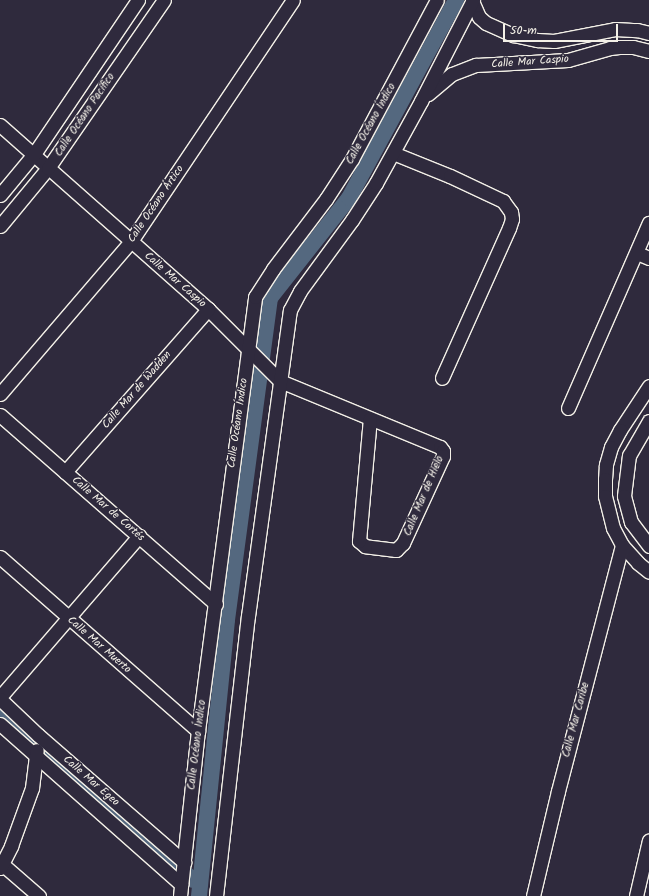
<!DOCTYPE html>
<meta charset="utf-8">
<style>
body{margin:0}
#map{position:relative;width:649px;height:896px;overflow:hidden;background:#2f2a3d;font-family:Kalam,sans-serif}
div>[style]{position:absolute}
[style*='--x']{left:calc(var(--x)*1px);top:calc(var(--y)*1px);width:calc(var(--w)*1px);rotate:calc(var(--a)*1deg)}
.canal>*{height:16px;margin:-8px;padding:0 8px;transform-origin:8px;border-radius:8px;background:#54687f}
.roads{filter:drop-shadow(1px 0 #f4f1e8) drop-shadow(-1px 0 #f4f1e8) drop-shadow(0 1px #f4f1e8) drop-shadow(0 -1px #f4f1e8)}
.minor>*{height:13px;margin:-6.5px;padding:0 6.5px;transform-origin:6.5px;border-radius:6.5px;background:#2f2a3d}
span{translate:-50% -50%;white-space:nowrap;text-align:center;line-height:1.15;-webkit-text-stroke:3px #2f2a3d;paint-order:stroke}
.street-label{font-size:11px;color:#f4f1e8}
.scale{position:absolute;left:503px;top:24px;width:115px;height:18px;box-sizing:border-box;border:2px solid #f4f1e8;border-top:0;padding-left:5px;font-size:12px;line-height:14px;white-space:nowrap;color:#f4f1e8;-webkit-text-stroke:3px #2f2a3d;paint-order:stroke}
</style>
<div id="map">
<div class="canal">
<div style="--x:0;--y:715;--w:254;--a:40.5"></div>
<div style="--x:199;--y:896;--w:277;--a:-84.2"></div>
<div style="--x:227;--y:620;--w:325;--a:-82.4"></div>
<div style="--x:270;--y:298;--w:127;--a:-51.7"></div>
<div style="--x:349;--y:198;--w:225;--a:-61.6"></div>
</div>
<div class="roads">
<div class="minor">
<div style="--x:472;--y:1;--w:17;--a:66"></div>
<div style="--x:479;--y:17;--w:9;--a:41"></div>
<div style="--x:486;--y:23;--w:30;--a:24"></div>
<div style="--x:513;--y:35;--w:25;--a:12"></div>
<div style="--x:537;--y:40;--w:17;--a:3"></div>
<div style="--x:554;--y:41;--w:62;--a:-11.1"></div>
<div style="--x:615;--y:29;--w:22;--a:3"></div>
<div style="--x:637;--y:30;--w:12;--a:14"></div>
<div style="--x:428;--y:94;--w:31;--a:-40"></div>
<div style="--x:452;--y:74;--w:26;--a:-21"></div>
<div style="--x:476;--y:65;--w:92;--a:-3.1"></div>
<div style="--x:568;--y:60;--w:44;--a:-15.9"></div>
<div style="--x:610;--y:48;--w:9;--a:-6"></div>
<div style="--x:619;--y:47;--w:14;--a:0"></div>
<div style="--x:633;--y:47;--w:16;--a:14"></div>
<div style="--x:0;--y:125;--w:278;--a:41.5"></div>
<div style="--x:208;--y:309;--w:102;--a:45"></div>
<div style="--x:280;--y:381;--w:173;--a:22.4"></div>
<div style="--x:440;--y:447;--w:5;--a:53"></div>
<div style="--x:443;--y:451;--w:5;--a:90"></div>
<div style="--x:443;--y:456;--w:96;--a:114.7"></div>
<div style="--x:403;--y:543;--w:10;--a:135"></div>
<div style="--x:396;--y:550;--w:31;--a:-173"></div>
<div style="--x:365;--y:546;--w:8;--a:-140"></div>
<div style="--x:359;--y:541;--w:123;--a:-84.9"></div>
<div style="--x:393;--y:153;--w:61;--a:22"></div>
<div style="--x:450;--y:176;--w:59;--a:25.3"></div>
<div style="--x:503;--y:201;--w:14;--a:54"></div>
<div style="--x:511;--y:212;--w:7;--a:82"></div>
<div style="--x:512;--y:219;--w:9;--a:108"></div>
<div style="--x:509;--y:228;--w:164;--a:114.1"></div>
<div style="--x:0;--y:195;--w:53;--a:-50.3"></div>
<div style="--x:34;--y:154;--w:186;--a:-56"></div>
<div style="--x:0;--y:226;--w:75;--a:-50.4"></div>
<div style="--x:48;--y:168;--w:204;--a:-55.4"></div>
<div style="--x:637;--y:253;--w:13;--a:23"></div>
<div style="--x:649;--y:386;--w:53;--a:123.4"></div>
<div style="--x:620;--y:430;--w:19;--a:118"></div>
<div style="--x:611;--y:447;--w:19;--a:106"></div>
<div style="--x:606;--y:465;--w:14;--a:94"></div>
<div style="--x:605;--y:479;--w:17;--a:90"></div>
<div style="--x:605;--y:496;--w:33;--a:76"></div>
<div style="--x:613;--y:528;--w:19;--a:62"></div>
<div style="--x:622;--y:545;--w:24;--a:48"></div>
<div style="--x:638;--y:563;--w:14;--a:39"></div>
<div style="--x:0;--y:394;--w:201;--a:-49.4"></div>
<div style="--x:131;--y:241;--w:290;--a:-56.1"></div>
<div style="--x:568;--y:408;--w:202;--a:-66.4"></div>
<div style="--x:0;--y:415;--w:287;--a:41.2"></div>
<div style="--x:649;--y:421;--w:39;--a:120"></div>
<div style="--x:629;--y:455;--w:41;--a:97"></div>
<div style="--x:624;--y:496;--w:27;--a:75"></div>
<div style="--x:631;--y:522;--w:30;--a:53"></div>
<div style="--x:65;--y:472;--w:217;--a:-48.7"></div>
<div style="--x:0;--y:557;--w:264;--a:41.3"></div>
<div style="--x:0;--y:697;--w:213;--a:-49.2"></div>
<div style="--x:0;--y:699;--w:52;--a:43.5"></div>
<div style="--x:38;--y:735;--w:194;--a:41"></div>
<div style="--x:0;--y:724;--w:242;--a:41.5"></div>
<div style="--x:2;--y:864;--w:49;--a:40.9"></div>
<div style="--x:0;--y:868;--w:25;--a:-63"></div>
<div style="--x:11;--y:846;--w:62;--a:-70.1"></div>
<div style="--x:32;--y:788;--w:38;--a:-83"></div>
<div style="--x:180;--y:896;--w:166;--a:-83.8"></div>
<div style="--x:198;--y:731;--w:438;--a:-82.5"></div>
<div style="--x:255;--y:297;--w:33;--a:-57"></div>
<div style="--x:273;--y:269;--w:88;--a:-52.9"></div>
<div style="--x:326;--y:199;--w:48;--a:-57"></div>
<div style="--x:352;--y:159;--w:180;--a:-61.9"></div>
<div style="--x:216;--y:896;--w:282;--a:-83.5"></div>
<div style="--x:248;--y:616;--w:309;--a:-82.2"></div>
<div style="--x:290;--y:310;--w:21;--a:-62"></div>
<div style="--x:300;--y:291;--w:88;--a:-53.8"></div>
<div style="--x:352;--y:220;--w:44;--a:-57"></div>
<div style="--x:376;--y:183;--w:94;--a:-61.2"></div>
<div style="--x:421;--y:101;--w:114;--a:-62.8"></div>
<div style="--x:533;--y:896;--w:108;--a:-76.6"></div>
<div style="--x:558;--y:791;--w:254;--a:-75.4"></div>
<div style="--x:636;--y:896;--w:57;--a:-76.9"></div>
</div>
</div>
<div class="street-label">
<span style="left:530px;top:62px;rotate:-4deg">Calle Mar Caspio</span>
<span style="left:85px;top:115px;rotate:-56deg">Calle Océano Pacífico</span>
<span style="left:371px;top:124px;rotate:-61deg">Calle Océano Índico</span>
<span style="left:156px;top:204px;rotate:-56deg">Calle Océano Ártico</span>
<span style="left:175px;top:280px;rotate:41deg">Calle Mar Caspio</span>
<span style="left:137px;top:390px;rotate:-49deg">Calle Mar de Wadden</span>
<span style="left:238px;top:423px;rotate:-82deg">Calle Océano Índico</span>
<span style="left:424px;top:496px;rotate:-67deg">Calle Mar de Hielo</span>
<span style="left:108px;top:509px;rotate:41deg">Calle Mar de Cortés</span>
<span style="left:99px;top:645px;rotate:41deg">Calle Mar Muerto</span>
<span style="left:576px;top:720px;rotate:-75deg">Calle Mar Caribe</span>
<span style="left:197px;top:745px;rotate:-83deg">Calle Océano Índico</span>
<span style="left:91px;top:781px;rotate:41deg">Calle Mar Egeo</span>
</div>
<div class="scale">50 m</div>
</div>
